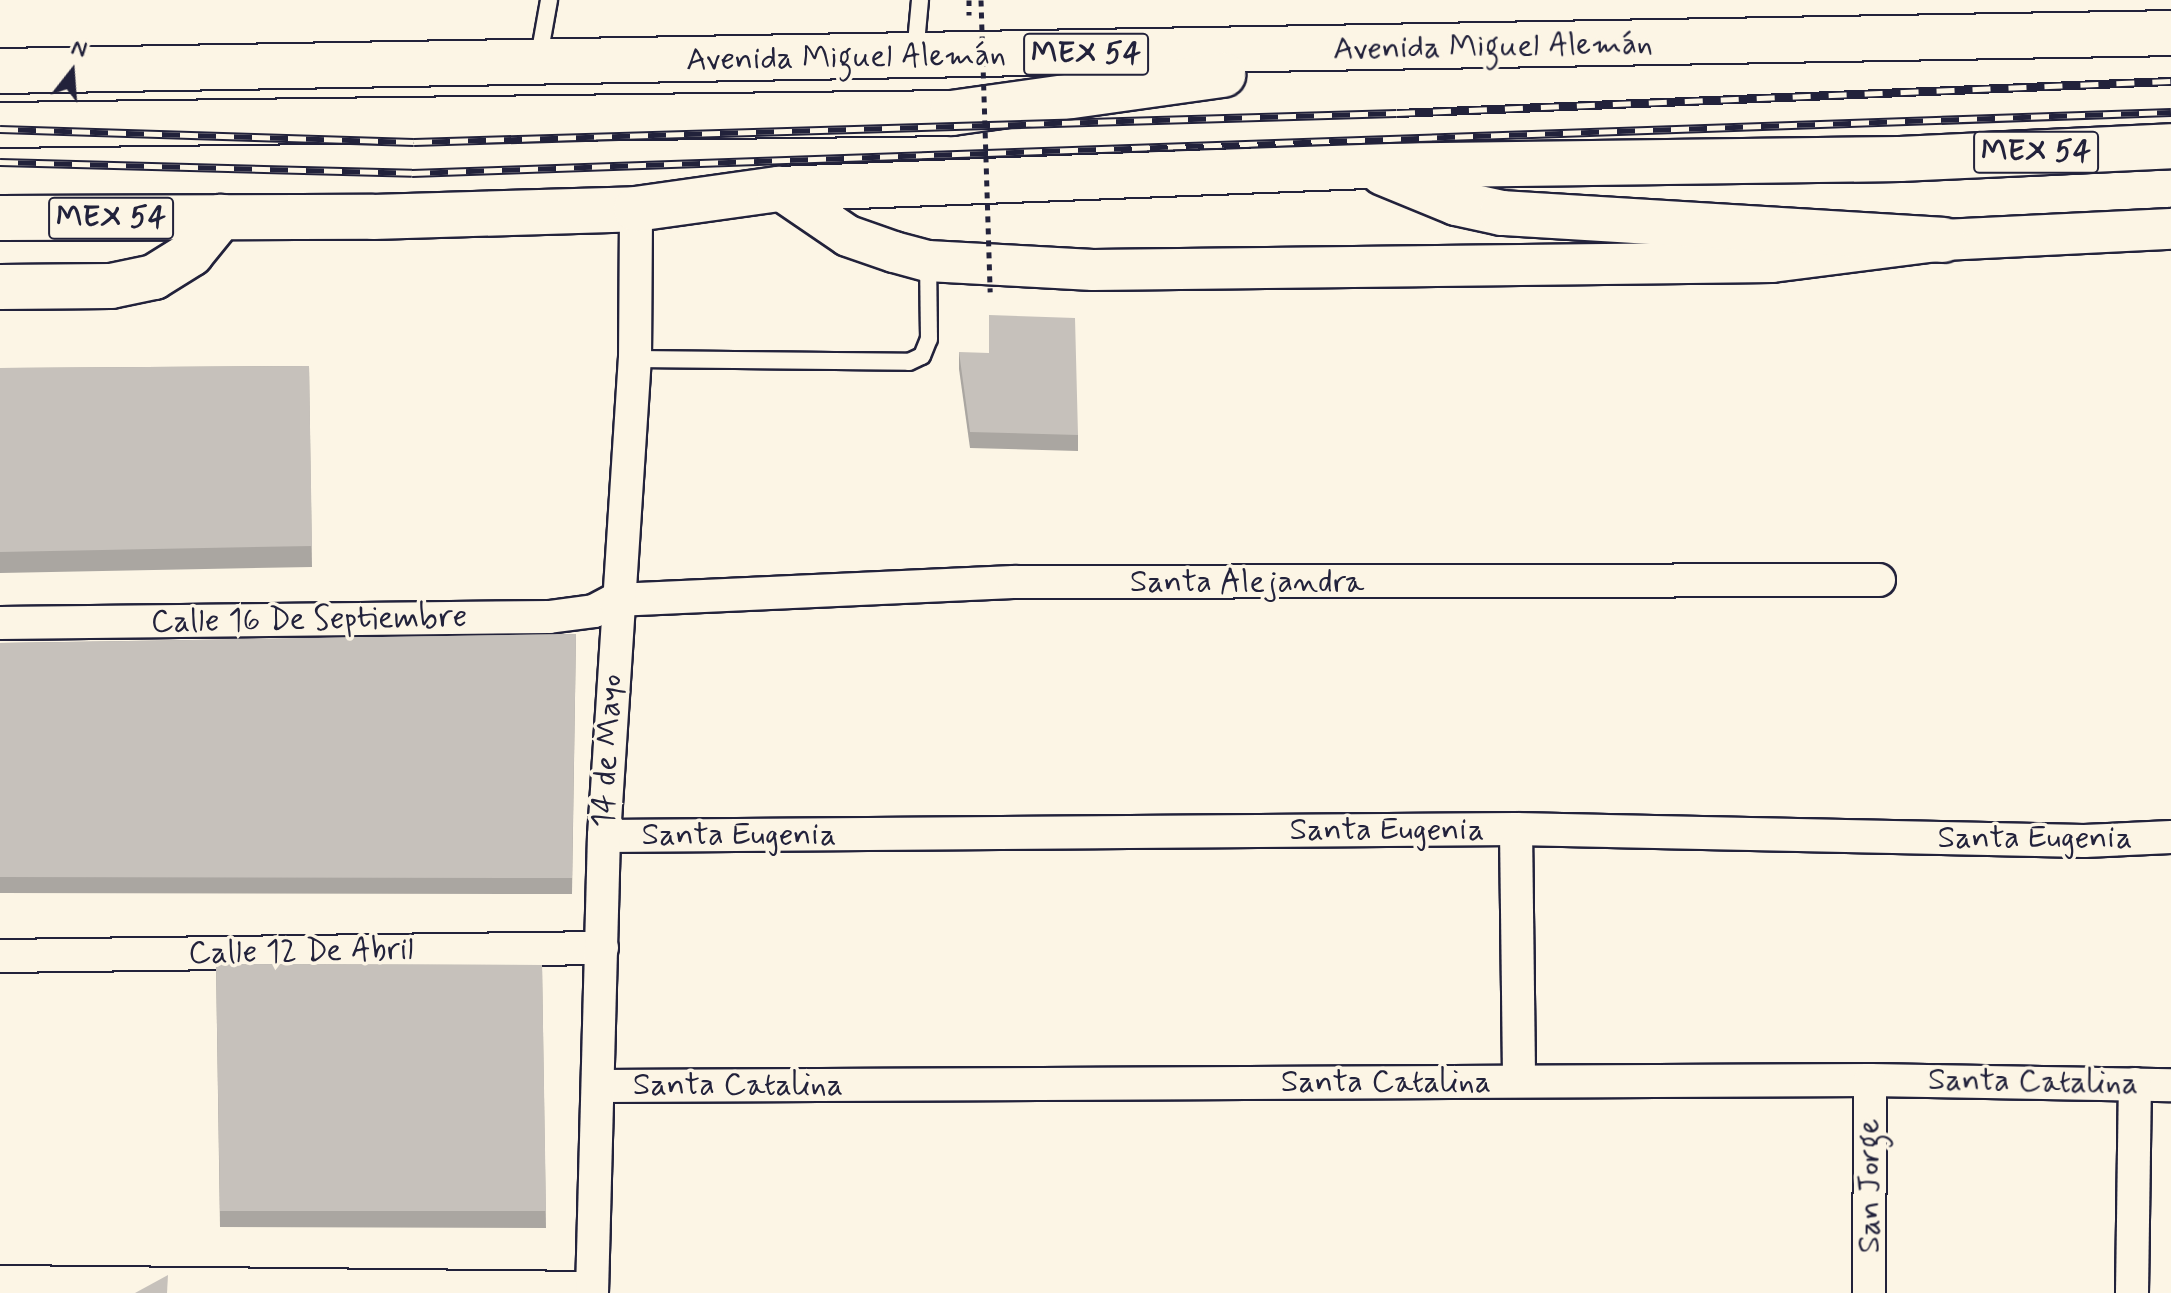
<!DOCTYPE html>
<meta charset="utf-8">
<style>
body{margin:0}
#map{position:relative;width:2171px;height:1293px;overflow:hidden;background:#fcf5e5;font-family:Mynerve,sans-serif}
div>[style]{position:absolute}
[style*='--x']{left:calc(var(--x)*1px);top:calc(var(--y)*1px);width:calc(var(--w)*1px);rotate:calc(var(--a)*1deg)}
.path>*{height:5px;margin-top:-2.5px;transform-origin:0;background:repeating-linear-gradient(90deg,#22223b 0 6px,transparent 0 12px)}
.roads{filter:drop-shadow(2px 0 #22223b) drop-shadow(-2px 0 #22223b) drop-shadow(0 2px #22223b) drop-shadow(0 -2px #22223b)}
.service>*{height:16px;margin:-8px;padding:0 8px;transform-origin:8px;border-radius:8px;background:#fcf5e5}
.minor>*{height:32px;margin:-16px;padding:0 16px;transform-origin:16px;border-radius:16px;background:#fcf5e5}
.tertiary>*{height:40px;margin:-20px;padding:0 20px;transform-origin:20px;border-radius:20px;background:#fcf5e5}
.trunk>*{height:44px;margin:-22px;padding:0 22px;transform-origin:22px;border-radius:22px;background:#fcf5e5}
.rail>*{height:9px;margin-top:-4.5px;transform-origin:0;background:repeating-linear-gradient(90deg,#fcf5e5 0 18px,#22223b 0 36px);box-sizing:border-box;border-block:2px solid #22223b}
.path-bridge>*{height:5px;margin-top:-2.5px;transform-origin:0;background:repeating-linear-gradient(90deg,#22223b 0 6px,transparent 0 12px)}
.wall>*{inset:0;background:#aaa6a1}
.building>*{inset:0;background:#c6c1bb}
span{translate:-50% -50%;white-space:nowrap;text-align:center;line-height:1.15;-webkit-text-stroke:7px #fcf5e5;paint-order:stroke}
.shield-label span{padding:2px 6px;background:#fcf5e5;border:2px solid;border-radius:6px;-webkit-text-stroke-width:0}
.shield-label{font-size:30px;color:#22223b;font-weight:700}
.street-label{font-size:32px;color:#22223b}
.north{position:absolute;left:32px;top:32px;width:80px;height:80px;-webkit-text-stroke:6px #fcf5e5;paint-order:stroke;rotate:17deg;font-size:22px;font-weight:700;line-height:32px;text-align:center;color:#22223b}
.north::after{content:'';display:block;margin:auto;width:28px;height:36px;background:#22223b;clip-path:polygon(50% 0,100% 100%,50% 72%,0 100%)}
</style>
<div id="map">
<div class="path">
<div style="--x:969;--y:0;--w:15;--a:90"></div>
</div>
<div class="roads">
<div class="service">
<div style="--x:915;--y:54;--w:54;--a:-84.7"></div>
<div style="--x:538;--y:62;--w:63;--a:-79.9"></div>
<div style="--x:635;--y:359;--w:274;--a:0.6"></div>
<div style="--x:909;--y:362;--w:14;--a:-25"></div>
<div style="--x:922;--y:356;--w:18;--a:-68"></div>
<div style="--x:929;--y:339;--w:78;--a:-90.7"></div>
</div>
<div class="minor">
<div style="--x:0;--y:623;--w:549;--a:-0.63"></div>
<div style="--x:549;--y:617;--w:45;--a:-7.6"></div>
<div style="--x:594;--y:611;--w:24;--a:-28"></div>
<div style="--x:615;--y:600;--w:399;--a:-2.6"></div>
<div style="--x:1014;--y:582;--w:865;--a:-0.13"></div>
<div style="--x:1516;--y:829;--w:252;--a:89.3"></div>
<div style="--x:604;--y:836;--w:912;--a:-0.44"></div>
<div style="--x:1516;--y:829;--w:568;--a:1.21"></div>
<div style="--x:2084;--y:841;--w:87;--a:-2.6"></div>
<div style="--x:0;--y:956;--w:602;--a:-0.76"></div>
<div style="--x:600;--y:1086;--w:1270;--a:-0.27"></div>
<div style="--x:1870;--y:1080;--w:301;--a:1"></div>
<div style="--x:0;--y:1282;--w:592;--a:0.58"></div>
<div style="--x:592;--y:1293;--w:457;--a:-88.5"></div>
<div style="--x:604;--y:836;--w:478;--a:-86.3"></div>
<div style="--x:635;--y:359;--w:150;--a:-89.6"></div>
<div style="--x:1869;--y:1293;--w:213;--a:-89.7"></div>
<div style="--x:2132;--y:1293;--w:209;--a:-89.2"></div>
</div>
<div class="tertiary">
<div style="--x:779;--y:189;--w:83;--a:34.3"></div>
<div style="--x:848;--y:236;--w:49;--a:19.2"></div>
<div style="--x:894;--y:252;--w:35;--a:15"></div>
<div style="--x:928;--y:261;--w:165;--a:3.1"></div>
<div style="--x:1093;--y:270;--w:679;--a:-0.68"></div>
<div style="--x:1772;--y:262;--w:172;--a:-7.3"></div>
<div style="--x:1943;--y:240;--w:228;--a:-2.8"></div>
</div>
<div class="trunk">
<div style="--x:0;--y:71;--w:2171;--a:-1"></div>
<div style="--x:0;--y:125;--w:952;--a:-0.72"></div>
<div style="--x:952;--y:113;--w:274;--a:-8"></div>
<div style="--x:1383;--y:173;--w:79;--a:22.3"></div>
<div style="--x:1456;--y:203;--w:47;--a:12.3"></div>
<div style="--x:1502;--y:213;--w:442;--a:3.5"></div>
<div style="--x:0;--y:218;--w:373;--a:-0.2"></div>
<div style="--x:373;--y:217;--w:263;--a:-1.7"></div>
<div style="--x:636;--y:209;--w:144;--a:-8"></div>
<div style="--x:779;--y:189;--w:587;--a:-2.24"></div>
<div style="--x:1366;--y:166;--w:534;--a:-0.75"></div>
<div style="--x:1900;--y:159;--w:271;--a:-2.7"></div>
<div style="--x:0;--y:287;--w:111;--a:-0.5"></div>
<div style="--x:111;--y:286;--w:44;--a:-11.8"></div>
<div style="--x:154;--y:277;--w:44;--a:-31.9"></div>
<div style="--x:191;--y:254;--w:48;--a:-51"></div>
</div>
</div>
<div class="rail">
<div style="--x:0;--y:129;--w:414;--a:1.8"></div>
<div style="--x:414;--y:142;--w:983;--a:-1.69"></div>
<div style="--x:1397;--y:113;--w:775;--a:-2.37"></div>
<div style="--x:0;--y:162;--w:412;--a:1.5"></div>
<div style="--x:412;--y:173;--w:1760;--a:-1.99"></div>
</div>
<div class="path-bridge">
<div style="--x:981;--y:0;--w:292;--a:88.2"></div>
</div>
<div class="wall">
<div style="clip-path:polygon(959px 352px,1078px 435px,1078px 451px,970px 448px,959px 369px)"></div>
<div style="clip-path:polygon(309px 366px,312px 567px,0 573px,0 368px)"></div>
<div style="clip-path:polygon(576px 634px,572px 894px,0 893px,0 643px)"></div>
<div style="clip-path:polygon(216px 964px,542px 965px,546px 1228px,220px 1227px)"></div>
</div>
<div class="building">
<div style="clip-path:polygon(989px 315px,1075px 318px,1078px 435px,970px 432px,959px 352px,989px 353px)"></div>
<div style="clip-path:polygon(309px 366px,312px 546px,0 552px,0 368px)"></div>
<div style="clip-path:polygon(576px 634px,572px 878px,0 877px,0 643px)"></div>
<div style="clip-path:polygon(216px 964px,542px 965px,546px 1211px,220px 1211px)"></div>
<div style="clip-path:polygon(168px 1275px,167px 1293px,135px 1293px)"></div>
</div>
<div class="shield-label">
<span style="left:1086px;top:54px">MEX 54</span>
<span style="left:2036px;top:152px">MEX 54</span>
<span style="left:111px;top:218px">MEX 54</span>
</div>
<div class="street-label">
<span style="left:1493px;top:47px;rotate:-1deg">Avenida Miguel Alemán</span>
<span style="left:846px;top:58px;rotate:-1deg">Avenida Miguel Alemán</span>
<span style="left:1247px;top:582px">Santa Alejandra</span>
<span style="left:309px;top:620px;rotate:-1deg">Calle 16 De Septiembre</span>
<span style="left:608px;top:751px;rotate:-87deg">14 de Mayo</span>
<span style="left:1387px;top:830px">Santa Eugenia</span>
<span style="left:739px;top:835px">Santa Eugenia</span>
<span style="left:2035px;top:838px">Santa Eugenia</span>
<span style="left:301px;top:952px;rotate:-1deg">Calle 12 De Abril</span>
<span style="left:1386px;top:1082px">Santa Catalina</span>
<span style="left:2033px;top:1082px;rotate:1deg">Santa Catalina</span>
<span style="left:738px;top:1085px">Santa Catalina</span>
<span style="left:1870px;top:1186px;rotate:-90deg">San Jorge</span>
</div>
<div class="north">N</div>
</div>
